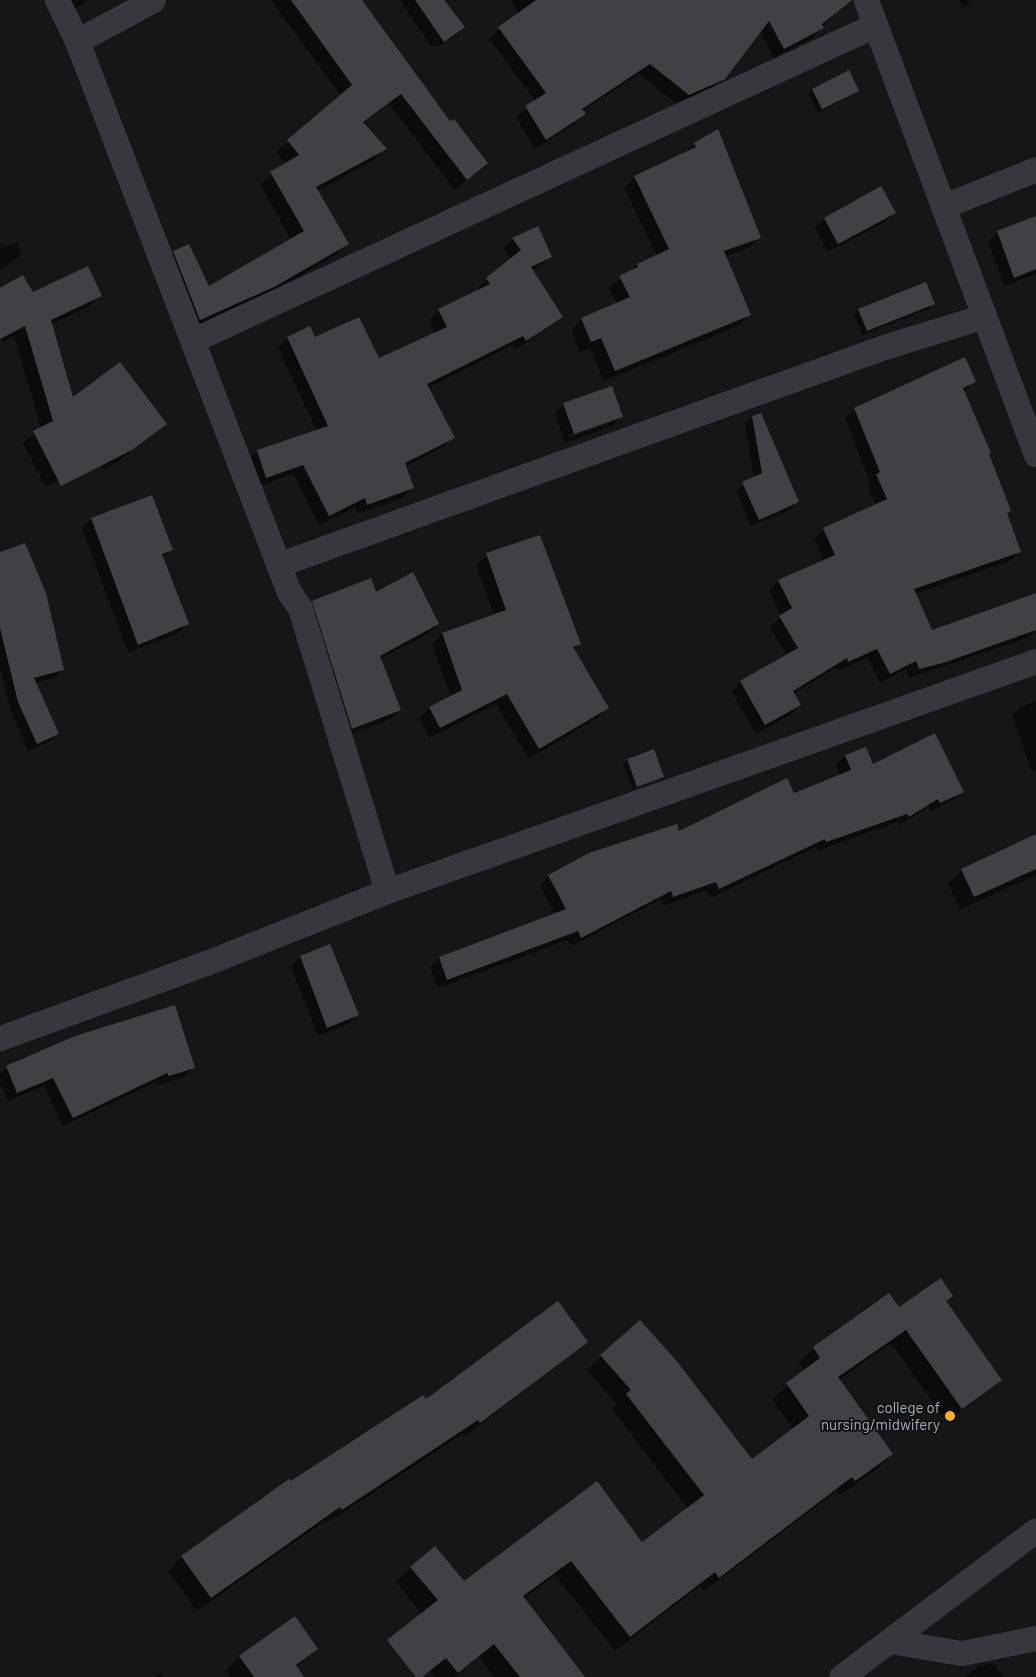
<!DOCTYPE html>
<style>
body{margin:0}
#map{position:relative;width:1036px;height:1677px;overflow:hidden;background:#161618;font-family:Barlow,sans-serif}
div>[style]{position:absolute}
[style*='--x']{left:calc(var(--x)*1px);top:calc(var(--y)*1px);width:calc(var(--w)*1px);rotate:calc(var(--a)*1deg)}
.shadow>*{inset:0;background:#0007}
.building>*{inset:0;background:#404145}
.street>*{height:25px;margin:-12.5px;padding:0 12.5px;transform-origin:12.5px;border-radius:12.5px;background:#37383d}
.dots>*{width:14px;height:14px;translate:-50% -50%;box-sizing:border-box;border:2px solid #111113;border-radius:50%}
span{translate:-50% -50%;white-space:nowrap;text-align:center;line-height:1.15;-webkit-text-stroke:4px #111113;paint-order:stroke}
.poi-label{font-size:15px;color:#a8adb8}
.right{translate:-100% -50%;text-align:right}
</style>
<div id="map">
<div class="shadow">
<div style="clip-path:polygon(56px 0,87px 0,66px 16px)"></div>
<div style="clip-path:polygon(271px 0,360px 0,450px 123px,487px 163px,455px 190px,389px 104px,363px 123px,385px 149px,374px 160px,317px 191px,347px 244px,336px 255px,261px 298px,188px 331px,163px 264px,174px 252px,208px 288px,291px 240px,260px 184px,286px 164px,276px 152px,341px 96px)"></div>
<div style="clip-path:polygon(400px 0,443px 0,463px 27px,440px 46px,431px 46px)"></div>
<div style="clip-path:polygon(511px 0,832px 0,839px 9px,813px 38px,774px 58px,760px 31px,713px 88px,678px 105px,639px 74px,582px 111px,584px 114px,574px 124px,535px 149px,516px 117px,535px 101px,489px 38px,519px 14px)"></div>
<div style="clip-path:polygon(959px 0,970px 0,969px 4px,975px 0,964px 7px)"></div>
<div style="clip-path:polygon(813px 90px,858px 91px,818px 113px,808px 94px)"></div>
<div style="clip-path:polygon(695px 144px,760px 237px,749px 248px,725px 257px,749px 315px,738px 326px,604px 381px,590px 348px,580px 352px,571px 330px,582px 319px,617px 304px,609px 288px,637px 265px,657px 256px,624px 188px,635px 177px,685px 153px)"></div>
<div style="clip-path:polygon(894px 213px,885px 222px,828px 252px,815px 228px,824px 219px)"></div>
<div style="clip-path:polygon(1036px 218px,1036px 274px,1005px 286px,988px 242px,998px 232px)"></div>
<div style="clip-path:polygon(513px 239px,551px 257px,532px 271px,562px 317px,516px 350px,513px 345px,428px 388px,453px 437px,443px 447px,405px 467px,412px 488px,403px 498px,358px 514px,355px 507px,319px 525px,293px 474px,256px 487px,247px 461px,257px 451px,317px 431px,278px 348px,288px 338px,315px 339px,379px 360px,435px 333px,429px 320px,439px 310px,479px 291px,477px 289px,487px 279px,511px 259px,503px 248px)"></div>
<div style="clip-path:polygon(17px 242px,22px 255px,0 270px,0 248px)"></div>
<div style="clip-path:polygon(925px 284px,933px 304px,929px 309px,862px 335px,854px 314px,858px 310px)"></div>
<div style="clip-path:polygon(101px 295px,90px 306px,51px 325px,73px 399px,165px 424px,120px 460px,103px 469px,101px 464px,45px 486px,23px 443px,41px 428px,14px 336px,3px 342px,0 336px,0 310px)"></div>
<div style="clip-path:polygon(964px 358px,974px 382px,964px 392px,1009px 511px,1006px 514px,1019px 552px,1010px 561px,915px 594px,931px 632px,1036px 596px,1036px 630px,1028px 638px,909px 678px,906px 669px,880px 683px,868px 658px,839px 671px,837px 667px,793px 694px,800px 705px,790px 715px,756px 734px,732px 692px,741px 682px,787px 656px,770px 627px,781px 616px,769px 591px,778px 581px,824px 561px,814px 539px,824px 529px,876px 506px,867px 485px,870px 482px,845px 418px,854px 409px)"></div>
<div style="clip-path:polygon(evenodd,564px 404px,621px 417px,612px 426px,565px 443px,555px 413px,564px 404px,612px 420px,612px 422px,569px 438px,568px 435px,612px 420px)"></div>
<div style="clip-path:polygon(753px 417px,798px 502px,790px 510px,751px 526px,736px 491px,754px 478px,745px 424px)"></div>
<div style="clip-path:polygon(151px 497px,171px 549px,162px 558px,188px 623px,179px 633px,128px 653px,82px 528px,91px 519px)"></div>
<div style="clip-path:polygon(0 553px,63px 670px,55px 678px,35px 683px,57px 734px,49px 742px,28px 751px,10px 708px,0 667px)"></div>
<div style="clip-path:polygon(487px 555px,580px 643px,573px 650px,608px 708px,597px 718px,529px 759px,496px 704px,429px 738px,419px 718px,430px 708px,451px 697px,432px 644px,442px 634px,494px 615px,476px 565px)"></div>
<div style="clip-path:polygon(376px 594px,438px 624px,429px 633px,380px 659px,400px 709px,391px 719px,343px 737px,304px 612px,313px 602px)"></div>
<div style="clip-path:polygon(1036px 701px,1036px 770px,1032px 772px,1012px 716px,1021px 707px)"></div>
<div style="clip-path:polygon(866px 749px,872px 766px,962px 791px,953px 800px,931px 811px,928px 807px,900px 825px,898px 822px,817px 851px,816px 847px,710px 898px,706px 890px,664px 906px,661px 899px,572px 946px,568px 940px,438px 988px,430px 967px,439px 958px,555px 915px,540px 885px,549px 876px,840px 776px,836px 765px,845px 756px)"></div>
<div style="clip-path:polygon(628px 760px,663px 776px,633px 790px,623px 765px)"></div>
<div style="clip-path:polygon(1036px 835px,1036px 875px,960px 910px,948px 884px,962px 870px)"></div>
<div style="clip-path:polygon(330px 946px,357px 1015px,348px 1024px,318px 1036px,291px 967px,300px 957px)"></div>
<div style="clip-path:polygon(76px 1038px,193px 1068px,184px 1077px,159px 1085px,158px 1081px,63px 1126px,44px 1086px,8px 1101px,0 1083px,0 1074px,7px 1067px)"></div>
<div style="clip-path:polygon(889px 1295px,899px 1309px,952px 1296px,945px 1302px,1000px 1380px,947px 1422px,891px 1343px,839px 1380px,892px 1454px,877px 1469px,840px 1495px,837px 1491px,704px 1591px,700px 1586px,615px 1651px,555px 1575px,524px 1599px,581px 1677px,494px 1677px,479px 1657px,455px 1677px,435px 1677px,402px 1634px,422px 1614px,396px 1582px,411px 1568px,464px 1583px,642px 1543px,688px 1509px,612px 1409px,617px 1405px,587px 1370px,601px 1356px,751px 1461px,793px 1429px,772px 1399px,805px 1371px,799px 1363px,814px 1348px)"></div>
<div style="clip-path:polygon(586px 1342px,466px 1436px,464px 1433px,327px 1523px,326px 1520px,197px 1611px,168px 1571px,182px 1557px,290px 1483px,425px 1401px)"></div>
<div style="clip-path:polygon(317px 1649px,296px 1668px,303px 1677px,230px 1677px,226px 1670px,239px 1656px)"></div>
<div style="clip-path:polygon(993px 1663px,1004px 1677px,964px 1677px,979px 1666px)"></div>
<div style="clip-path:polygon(161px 1673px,163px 1677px,153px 1677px)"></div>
</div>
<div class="building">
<div style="clip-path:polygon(291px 0,362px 0,450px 121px,454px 119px,488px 163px,467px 180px,401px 94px,363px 122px,387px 149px,316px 187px,349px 244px,274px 287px,200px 320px,173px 251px,189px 244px,209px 286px,304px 231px,270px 172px,299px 155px,287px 140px,352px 85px)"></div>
<div style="clip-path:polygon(415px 0,444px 0,465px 27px,444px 42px)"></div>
<div style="clip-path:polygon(536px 0,852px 0,822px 24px,824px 28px,784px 49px,769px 21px,725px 79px,689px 95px,650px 64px,582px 109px,586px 114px,546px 140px,525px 106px,546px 93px,498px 27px)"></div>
<div style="clip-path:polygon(849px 70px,859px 91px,822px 109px,812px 89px)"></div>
<div style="clip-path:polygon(718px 129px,761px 238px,724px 251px,751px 315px,615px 371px,601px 338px,591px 342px,581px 318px,630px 297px,619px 276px,638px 267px,637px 264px,669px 249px,634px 176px,696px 147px,694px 143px)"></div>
<div style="clip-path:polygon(881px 186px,896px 213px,838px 244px,824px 218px)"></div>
<div style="clip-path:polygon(1036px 216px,1036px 269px,1014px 278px,997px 231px)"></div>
<div style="clip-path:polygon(538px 226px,552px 257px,531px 267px,563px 317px,526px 341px,523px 336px,427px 384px,455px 438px,405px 463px,414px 488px,367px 505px,365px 498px,329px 516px,303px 465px,266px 478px,257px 450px,328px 426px,287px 337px,310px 326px,315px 337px,359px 317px,379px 358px,447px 327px,438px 309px,490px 284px,486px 278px,521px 250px,512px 238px)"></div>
<div style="clip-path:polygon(88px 266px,102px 296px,51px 320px,73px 397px,120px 362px,167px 424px,132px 450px,61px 486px,33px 431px,53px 421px,25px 326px,0 339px,0 288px,23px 275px,33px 292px)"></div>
<div style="clip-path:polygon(926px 282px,935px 304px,867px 331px,858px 309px)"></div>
<div style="clip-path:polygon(965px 357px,976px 382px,963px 388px,991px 453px,989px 454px,1011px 511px,1007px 513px,1021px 552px,914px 589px,932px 630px,1036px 593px,1036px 630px,943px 663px,919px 669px,916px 661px,890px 674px,877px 649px,848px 662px,847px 658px,793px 691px,801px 705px,765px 725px,740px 681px,798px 648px,779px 616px,792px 608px,778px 580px,835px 555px,823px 528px,887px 499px,876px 474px,880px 472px,854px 408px)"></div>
<div style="clip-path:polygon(612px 386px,623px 417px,574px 434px,563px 403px)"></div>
<div style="clip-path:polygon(761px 413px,799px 502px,759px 520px,742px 482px,762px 473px,752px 416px)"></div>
<div style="clip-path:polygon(152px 495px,173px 550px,162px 554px,189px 624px,138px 645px,91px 518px)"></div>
<div style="clip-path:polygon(540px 535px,581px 644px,573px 647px,609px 708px,539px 749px,507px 694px,440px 728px,429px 707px,462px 690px,442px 633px,506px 610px,486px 553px)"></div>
<div style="clip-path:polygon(25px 543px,46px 593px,64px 670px,34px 678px,59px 734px,37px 744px,18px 702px,0 628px,0 552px)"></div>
<div style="clip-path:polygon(413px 572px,439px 624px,380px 656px,401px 710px,352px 729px,312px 601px,371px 578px,376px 592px)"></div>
<div style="clip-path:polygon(935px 733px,964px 792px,940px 803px,938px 799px,909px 817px,907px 814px,826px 842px,825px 839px,719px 889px,716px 882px,673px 897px,671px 891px,581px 938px,578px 931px,447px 980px,439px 957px,566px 909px,548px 875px,589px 853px,677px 824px,679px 831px,787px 778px,794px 793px,851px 770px,845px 755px,866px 747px,873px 764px)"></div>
<div style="clip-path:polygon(654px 749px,664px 777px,637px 787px,627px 759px)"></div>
<div style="clip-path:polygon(1036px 834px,1036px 869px,974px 897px,961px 869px)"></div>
<div style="clip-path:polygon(330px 944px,359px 1015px,327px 1028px,300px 956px)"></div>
<div style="clip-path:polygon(175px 1005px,195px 1068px,169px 1076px,167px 1073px,73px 1118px,53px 1078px,17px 1093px,6px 1066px,75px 1036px)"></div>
<div style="clip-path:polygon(941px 1278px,953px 1296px,946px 1301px,1002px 1380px,962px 1409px,906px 1330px,838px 1377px,893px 1454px,855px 1481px,852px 1477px,719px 1578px,715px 1572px,630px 1637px,571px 1561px,523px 1596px,585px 1677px,520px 1677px,494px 1644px,458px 1673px,446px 1658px,422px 1677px,416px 1677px,387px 1640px,438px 1600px,410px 1567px,435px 1546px,464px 1581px,597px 1481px,642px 1542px,704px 1495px,626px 1394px,631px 1390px,600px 1355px,640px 1320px,675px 1359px,752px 1459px,809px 1416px,786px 1383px,820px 1358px,813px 1347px,889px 1293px,899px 1307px)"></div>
<div style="clip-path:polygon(558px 1301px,588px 1342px,480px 1423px,478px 1420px,342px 1510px,340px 1507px,211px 1598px,181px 1556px,289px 1479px,291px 1481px,423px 1395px,426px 1399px)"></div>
<div style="clip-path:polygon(295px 1616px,318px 1649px,296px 1665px,304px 1677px,254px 1677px,239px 1656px)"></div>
</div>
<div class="street">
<div style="--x:57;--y:0;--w:46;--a:64"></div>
<div style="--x:77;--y:41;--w:590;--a:68.96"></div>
<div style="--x:289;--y:592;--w:19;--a:55"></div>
<div style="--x:300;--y:608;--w:296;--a:72.9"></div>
<div style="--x:866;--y:0;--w:485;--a:69.5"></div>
<div style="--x:77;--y:41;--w:86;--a:-28.3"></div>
<div style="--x:944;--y:206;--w:99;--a:-21.9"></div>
<div style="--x:193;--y:340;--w:751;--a:-24.79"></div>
<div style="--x:280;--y:564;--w:642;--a:-19.76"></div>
<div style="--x:884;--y:347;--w:105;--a:-17.2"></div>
<div style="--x:0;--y:1038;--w:219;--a:-20"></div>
<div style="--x:206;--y:963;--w:195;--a:-21.7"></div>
<div style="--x:387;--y:891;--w:689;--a:-19.51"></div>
<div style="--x:890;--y:1641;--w:73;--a:9.5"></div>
<div style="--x:962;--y:1653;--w:76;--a:-11.5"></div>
<div style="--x:841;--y:1677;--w:244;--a:-37"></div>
</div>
<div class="dots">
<div style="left:950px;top:1416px;background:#f2b134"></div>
</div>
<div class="poi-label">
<span class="right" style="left:940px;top:1416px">college of<br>nursing/midwifery</span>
</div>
</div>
